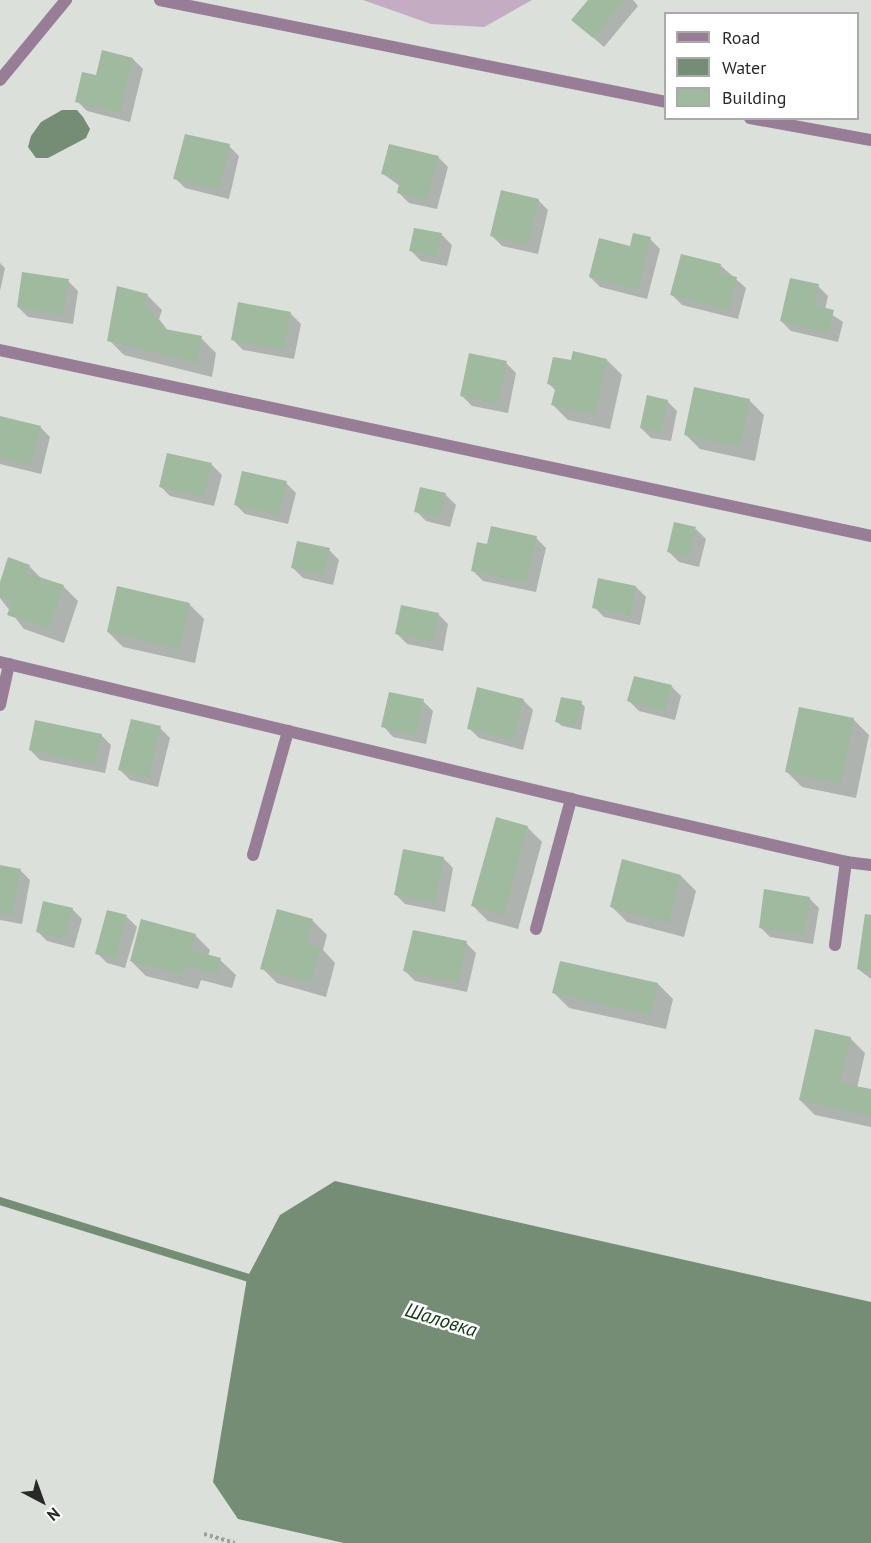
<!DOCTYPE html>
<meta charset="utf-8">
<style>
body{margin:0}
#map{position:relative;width:871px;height:1543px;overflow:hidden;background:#dbe0db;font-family:"PT Sans",sans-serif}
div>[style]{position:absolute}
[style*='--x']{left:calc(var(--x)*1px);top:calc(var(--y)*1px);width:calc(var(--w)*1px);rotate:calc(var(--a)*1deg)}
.green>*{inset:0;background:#c4acc3}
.water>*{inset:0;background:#748d74}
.shadow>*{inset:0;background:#0003}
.stream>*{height:8px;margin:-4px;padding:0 4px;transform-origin:4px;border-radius:4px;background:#748d74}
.building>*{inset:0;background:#a0baa0}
.path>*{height:4px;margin-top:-2px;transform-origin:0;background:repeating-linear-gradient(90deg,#9ca09c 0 3px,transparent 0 6px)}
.service>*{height:12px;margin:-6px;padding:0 6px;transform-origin:6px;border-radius:6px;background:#977d96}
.minor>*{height:12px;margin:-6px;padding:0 6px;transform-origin:6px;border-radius:6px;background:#977d96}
span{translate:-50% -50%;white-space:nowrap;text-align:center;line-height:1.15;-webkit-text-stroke:5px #fff;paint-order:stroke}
.water-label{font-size:20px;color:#123a16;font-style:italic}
.legend{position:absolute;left:664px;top:12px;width:195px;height:108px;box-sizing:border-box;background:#fff;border:2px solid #a9aaa9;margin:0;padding:8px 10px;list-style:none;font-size:18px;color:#282a28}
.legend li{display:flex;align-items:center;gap:12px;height:30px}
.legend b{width:30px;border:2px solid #a9aaa9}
.north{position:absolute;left:12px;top:1471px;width:60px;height:60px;-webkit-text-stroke:4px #fff;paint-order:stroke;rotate:139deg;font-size:16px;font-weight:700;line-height:24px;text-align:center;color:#282a28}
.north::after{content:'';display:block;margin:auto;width:21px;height:27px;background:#282a28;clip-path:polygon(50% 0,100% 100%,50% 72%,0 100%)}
</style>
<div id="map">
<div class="green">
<div style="clip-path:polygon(363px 0,532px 0,484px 27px,431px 24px)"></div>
</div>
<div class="water">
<div style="clip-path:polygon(62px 110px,77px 110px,83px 117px,90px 129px,86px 138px,48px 158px,36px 158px,28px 147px,31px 136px,41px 122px)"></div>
<div style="clip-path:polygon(335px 1181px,871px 1302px,871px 1543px,344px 1543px,238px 1519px,213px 1482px,247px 1278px,280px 1215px)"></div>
</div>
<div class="shadow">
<div style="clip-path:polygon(590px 0,633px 0,638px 6px,604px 47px,573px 20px)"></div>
<div style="clip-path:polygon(103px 52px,133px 59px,143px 69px,130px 122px,87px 111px,77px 101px,97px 77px)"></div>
<div style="clip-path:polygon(229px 146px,239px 156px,229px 199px,185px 188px,175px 178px)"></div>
<div style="clip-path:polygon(438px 157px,448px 167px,437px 209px,409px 203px,399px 193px,400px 186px,383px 174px)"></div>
<div style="clip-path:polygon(538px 200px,548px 210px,538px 254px,502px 246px,492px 236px)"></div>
<div style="clip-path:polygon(442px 235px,452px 245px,447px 266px,421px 261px,411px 251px)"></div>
<div style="clip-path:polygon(650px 239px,660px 249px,647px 299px,600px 287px,590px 277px)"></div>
<div style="clip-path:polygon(0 263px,5px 268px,0 291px)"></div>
<div style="clip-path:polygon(720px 265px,746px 288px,738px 319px,682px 305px,672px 295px)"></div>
<div style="clip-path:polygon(68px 281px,78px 291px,73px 324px,28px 317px,18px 307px)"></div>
<div style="clip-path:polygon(818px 286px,828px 296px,825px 310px,843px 322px,838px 342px,791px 331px,781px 321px)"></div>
<div style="clip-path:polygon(147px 295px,162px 310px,159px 319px,169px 332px,201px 338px,216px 353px,212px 377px,124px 355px,109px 340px)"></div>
<div style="clip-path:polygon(291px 314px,301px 324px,294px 359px,243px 350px,233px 340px)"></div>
<div style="clip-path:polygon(607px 360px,622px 375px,610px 429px,568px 420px,553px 405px,556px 391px,548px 383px,572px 362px)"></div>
<div style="clip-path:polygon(506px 363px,516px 373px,508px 413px,472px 406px,462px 396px)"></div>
<div style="clip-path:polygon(749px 400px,764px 415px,755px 461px,700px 449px,685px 434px)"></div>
<div style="clip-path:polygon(667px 401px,677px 411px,671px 441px,651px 438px,641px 428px)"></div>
<div style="clip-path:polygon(0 417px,40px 427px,50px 437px,41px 474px,0 464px)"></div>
<div style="clip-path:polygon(211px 464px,222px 475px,214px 506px,170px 496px,160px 486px)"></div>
<div style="clip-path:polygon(286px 483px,296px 493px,288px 524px,245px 514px,235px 504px)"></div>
<div style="clip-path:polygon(421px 488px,446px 495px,456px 505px,450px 527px,426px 521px,416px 511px)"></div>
<div style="clip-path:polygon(696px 529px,706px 539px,699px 567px,679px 562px,669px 552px)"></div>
<div style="clip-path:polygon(536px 538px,546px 548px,536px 592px,483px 581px,473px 571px,488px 546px)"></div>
<div style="clip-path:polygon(329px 550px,339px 560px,333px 585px,303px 578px,293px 568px)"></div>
<div style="clip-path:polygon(29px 566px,42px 579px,63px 586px,78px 601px,64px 643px,24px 629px,0 598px,0 586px)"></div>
<div style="clip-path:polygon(636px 587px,646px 597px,640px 625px,604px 617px,594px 607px)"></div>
<div style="clip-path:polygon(189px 604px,204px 619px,195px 663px,123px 647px,108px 632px)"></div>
<div style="clip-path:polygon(438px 614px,448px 624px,443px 651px,407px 644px,397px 634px)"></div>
<div style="clip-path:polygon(671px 686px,681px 696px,675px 720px,639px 711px,629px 701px)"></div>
<div style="clip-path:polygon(523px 700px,533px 710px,523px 750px,479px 738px,469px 728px)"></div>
<div style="clip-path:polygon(423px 701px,433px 711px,426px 744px,393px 737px,383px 726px)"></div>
<div style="clip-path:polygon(581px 703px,585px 707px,581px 730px,562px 726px,557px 722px)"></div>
<div style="clip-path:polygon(800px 709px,854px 720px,869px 735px,856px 798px,802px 787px,787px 772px)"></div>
<div style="clip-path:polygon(160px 728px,170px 738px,158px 787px,130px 780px,120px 770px)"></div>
<div style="clip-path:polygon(101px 735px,111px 745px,105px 773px,40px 760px,30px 750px)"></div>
<div style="clip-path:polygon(527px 827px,542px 842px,518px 929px,488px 921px,473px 906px)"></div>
<div style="clip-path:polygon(443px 858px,453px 868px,445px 912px,405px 904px,395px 894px)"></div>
<div style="clip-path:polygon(0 867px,20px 870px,30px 880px,22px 924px,0 920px)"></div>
<div style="clip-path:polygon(681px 876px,696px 891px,684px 937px,627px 922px,612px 907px)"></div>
<div style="clip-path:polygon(809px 898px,819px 908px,813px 944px,770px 937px,760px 927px)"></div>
<div style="clip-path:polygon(72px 909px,82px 919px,74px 948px,47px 941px,37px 931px)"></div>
<div style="clip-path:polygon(127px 917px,137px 927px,125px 968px,107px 963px,97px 953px)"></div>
<div style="clip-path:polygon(871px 917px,871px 979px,858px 969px)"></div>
<div style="clip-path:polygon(312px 920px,327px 935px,323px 950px,335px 963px,326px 997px,277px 983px,262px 968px)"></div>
<div style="clip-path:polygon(195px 935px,210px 950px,208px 956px,220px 960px,236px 975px,232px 988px,201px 980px,198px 989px,146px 976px,131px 961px)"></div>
<div style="clip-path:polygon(466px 943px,476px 953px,467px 992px,415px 981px,405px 971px)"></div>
<div style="clip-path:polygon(658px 984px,673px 999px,666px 1029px,569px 1008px,554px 993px)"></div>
<div style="clip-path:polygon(850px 1038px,865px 1053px,857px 1088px,871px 1091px,871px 1127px,815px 1115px,800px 1100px)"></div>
</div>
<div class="stream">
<div style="--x:0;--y:1201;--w:267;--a:17.2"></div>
</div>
<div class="building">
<div style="clip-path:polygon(588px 0,625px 0,593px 38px,571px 20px)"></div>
<div style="clip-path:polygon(102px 50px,133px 58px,120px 113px,75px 102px,82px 72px,96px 75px)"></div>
<div style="clip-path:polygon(185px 134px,230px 144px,219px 190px,173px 179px)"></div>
<div style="clip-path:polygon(389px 144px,439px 156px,427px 200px,397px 193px,400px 179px,381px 174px)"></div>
<div style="clip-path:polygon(501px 190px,539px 199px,528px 245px,490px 236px)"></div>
<div style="clip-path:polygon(414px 228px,442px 233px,437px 257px,409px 251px)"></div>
<div style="clip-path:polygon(633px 233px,651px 237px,638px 290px,589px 277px,599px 238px,630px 246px)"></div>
<div style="clip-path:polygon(681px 254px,721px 264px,719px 273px,737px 277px,729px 310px,670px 295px)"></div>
<div style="clip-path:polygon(22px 272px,69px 279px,63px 315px,17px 307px)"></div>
<div style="clip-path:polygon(790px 278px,819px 284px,814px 305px,834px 310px,828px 333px,780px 321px)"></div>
<div style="clip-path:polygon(117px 286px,148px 294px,145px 303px,165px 329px,202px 336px,197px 363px,107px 341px)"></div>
<div style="clip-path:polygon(238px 302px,291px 312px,284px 350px,231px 340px)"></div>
<div style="clip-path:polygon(573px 351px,607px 359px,595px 415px,551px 405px,556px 386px,547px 384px,553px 357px,571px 360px)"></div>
<div style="clip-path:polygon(469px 353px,507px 361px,498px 404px,460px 396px)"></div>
<div style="clip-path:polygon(694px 387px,750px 399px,740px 447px,684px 435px)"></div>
<div style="clip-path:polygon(647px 395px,668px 400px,661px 432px,640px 428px)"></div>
<div style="clip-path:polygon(0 416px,41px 426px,31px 465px,0 457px)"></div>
<div style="clip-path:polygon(167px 453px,212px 463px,204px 497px,159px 487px)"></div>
<div style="clip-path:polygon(242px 471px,287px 481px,279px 515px,234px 505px)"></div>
<div style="clip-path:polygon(420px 487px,446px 493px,440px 518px,414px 512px)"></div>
<div style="clip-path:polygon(674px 522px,696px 527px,689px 557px,667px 552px)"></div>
<div style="clip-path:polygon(491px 526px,537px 536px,526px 583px,471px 571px,477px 542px,487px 544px)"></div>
<div style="clip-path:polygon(297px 541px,330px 548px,324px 575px,291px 568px)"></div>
<div style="clip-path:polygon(8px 557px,30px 565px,27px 573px,64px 585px,49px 629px,7px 615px,12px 602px,0 597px,0 582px)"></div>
<div style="clip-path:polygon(598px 578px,636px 586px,630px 616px,592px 608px)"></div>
<div style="clip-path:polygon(117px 586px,190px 603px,180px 649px,107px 632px)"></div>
<div style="clip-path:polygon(401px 605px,439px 613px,433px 642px,395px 634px)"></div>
<div style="clip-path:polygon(634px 676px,672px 685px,665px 711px,627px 701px)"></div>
<div style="clip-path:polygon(477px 687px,524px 699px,514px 740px,467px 729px)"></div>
<div style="clip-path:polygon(389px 692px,424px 699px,416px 735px,381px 727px)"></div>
<div style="clip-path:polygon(561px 697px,582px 701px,576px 727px,555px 722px)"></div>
<div style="clip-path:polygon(799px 707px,854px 718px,841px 784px,785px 772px)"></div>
<div style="clip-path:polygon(131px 719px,161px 726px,149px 778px,118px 770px)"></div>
<div style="clip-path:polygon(35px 720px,102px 734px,95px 764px,29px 750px)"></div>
<div style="clip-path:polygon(496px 817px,528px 826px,504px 915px,471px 906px)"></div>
<div style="clip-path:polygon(403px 849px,444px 857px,435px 903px,394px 895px)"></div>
<div style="clip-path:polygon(622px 859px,681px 875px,669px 923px,610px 907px)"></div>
<div style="clip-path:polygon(0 865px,21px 869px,12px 915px,0 913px)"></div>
<div style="clip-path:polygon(764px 889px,810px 897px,804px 935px,759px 928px)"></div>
<div style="clip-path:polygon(43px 901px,73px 908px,65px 939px,36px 932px)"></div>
<div style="clip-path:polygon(277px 909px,313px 919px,306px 943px,321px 947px,311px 983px,260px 969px)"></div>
<div style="clip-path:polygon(107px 910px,127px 915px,116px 959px,95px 954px)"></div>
<div style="clip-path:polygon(865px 914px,871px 915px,871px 971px,857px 969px)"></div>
<div style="clip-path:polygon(141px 919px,196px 934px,191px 950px,221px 958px,217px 974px,186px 966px,184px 975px,130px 961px)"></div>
<div style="clip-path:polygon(413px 930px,467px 941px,458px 983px,403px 971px)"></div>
<div style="clip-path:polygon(560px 961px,658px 983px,651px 1015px,552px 993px)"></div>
<div style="clip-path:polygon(815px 1029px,851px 1037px,840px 1083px,871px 1089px,871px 1116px,799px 1100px)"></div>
</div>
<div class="path">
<div style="--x:204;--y:1534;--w:32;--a:16"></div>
</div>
<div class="service">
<div style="--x:0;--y:705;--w:42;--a:-77.6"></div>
<div style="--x:253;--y:855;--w:129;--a:-74.2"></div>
<div style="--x:536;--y:929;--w:135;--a:-74.9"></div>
<div style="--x:835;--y:945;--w:84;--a:-82.5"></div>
</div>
<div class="minor">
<div style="--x:160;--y:0;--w:516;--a:11.4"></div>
<div style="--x:0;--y:80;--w:104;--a:-50.5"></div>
<div style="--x:750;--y:118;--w:123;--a:10.3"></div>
<div style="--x:0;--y:350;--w:891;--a:12.05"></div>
<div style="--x:0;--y:662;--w:587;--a:13.49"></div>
<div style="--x:571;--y:799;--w:282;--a:12.9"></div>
<div style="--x:846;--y:862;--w:25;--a:7"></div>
</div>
<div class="water-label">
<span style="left:441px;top:1320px;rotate:17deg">Шаловка</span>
</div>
<ul class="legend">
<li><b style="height:8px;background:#977d96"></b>Road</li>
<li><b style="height:16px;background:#748d74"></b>Water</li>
<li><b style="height:16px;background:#a0baa0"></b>Building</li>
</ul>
<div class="north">N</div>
</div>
